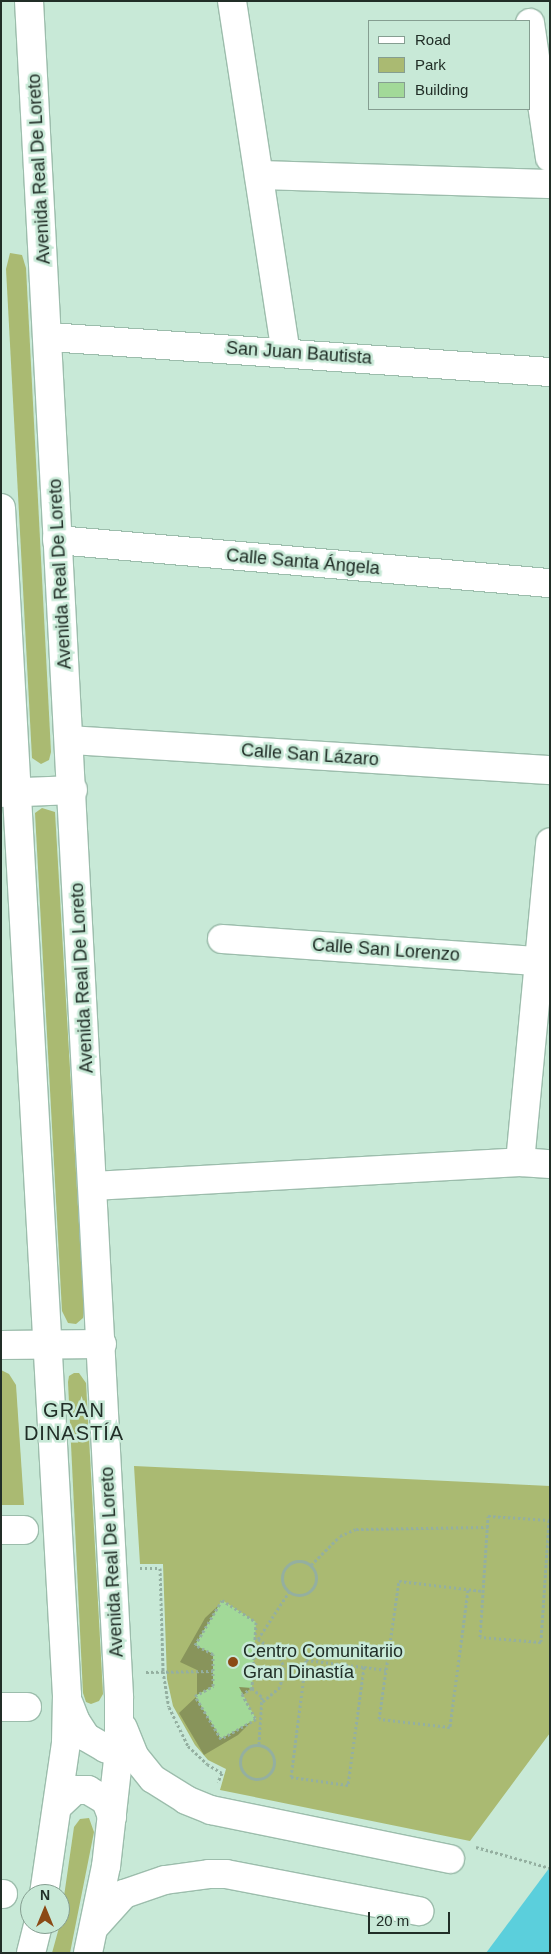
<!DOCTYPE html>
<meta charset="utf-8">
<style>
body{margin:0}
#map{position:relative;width:551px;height:1954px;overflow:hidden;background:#c8e9d7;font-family:Arial,sans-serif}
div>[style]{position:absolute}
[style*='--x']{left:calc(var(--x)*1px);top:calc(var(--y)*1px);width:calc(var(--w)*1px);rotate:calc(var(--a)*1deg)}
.green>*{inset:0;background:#aaba72}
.water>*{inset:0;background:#5bcfdc}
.shadow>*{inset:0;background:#0003}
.building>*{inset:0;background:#a2d998}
.path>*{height:3px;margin-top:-1.5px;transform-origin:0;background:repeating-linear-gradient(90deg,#94afa0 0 2.5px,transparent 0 5px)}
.path>.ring{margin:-1.5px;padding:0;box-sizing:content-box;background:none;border:3px solid #94afa0;border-radius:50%}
.roads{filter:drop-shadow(1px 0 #9cbdac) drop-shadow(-1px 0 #9cbdac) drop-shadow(0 1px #9cbdac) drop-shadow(0 -1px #9cbdac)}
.minor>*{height:28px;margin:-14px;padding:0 14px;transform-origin:14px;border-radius:14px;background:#fff}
.dots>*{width:14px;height:14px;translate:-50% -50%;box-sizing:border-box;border:2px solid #c8e9d7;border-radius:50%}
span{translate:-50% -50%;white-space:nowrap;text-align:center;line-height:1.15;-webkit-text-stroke:5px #c8e9d7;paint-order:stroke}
.street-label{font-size:18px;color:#212e27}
.poi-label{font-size:18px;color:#212e27}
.left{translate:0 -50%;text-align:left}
.quarter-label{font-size:20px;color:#212e27;letter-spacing:1px}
.frame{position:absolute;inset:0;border:2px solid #212e27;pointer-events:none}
.legend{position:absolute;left:368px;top:20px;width:162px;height:90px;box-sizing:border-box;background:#c8e9d7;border:1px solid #859e91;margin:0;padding:6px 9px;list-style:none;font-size:15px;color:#212e27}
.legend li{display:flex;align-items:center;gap:10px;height:25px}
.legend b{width:25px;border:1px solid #859e91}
.north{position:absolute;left:20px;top:1884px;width:50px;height:50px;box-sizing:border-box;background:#c8e9d7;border:1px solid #859e91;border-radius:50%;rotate:0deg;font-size:14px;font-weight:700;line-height:20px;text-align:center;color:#212e27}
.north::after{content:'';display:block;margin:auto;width:18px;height:22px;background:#8b4a15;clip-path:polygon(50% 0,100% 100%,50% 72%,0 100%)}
.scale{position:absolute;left:368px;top:1912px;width:82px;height:22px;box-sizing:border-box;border:2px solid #212e27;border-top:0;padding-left:6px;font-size:15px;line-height:18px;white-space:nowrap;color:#212e27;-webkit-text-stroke:4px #c8e9d7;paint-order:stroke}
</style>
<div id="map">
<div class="green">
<div style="clip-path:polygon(10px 253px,22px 255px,26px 268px,51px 752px,49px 760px,41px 764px,32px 758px,6px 269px)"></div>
<div style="clip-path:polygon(42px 808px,55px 812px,84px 1310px,83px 1318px,76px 1324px,68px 1323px,62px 1311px,35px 813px)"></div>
<div style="clip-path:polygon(1px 1370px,9px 1374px,16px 1385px,24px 1505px,1px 1505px)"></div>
<div style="clip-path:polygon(74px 1373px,79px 1373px,86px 1383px,103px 1694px,99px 1701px,91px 1704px,86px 1702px,83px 1693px,68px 1382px,69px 1376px)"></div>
<div style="clip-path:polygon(134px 1466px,550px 1486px,550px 1733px,470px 1841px,220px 1790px,226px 1769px,208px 1760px,195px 1745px,173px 1706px,167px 1679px,163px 1564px,140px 1564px)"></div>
<div style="clip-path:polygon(89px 1818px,94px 1832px,70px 1953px,52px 1953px,60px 1924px,74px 1827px,80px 1819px)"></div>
</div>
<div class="water">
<div style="clip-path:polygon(550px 1867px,550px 1953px,486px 1953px)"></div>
</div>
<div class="shadow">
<div style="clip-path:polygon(222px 1602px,251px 1688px,242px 1696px,254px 1719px,238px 1735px,204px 1755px,179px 1713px,197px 1696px,197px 1670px,180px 1662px,205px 1618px)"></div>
</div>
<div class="building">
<div style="clip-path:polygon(222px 1600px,256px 1622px,252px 1688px,239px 1687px,256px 1719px,221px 1739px,195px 1696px,213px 1686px,213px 1654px,195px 1645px)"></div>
</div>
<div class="path">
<div style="--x:488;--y:1516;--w:61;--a:3.8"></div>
<div style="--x:549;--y:1520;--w:122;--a:93.8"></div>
<div style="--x:541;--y:1642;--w:61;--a:-175.3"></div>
<div style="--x:480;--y:1637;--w:121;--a:-86.2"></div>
<div class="ring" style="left:282px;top:1561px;width:31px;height:31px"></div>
<div style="--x:311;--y:1565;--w:41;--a:-45"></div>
<div style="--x:340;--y:1536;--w:17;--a:-24"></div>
<div style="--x:356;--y:1529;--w:132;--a:-0.9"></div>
<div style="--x:140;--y:1568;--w:20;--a:0"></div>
<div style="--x:160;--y:1568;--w:103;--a:88.3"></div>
<div style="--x:163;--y:1671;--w:36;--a:81"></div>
<div style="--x:169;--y:1707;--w:43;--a:64"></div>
<div style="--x:188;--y:1746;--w:26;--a:43"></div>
<div style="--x:207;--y:1764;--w:17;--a:31"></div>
<div style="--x:222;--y:1773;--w:10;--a:114"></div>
<div style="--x:468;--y:1590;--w:138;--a:97.5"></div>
<div style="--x:450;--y:1727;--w:71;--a:-173.6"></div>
<div style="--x:379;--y:1719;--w:139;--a:-81.8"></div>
<div style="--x:399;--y:1581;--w:85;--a:6.8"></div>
<div style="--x:222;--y:1600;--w:40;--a:32.9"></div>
<div style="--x:256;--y:1622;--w:66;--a:93.5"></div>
<div style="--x:252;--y:1688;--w:12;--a:149"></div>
<div style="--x:242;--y:1694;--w:29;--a:61"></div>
<div style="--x:256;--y:1719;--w:40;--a:150.3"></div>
<div style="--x:221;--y:1739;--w:50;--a:-121.2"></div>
<div style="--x:195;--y:1696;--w:21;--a:-29"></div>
<div style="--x:213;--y:1686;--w:32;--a:-90"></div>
<div style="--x:213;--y:1654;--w:20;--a:-153"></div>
<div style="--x:195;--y:1645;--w:52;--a:-59"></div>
<div style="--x:258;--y:1639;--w:24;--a:35"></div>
<div style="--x:278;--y:1653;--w:15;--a:67"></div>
<div style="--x:284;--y:1667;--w:20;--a:101"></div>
<div style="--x:280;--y:1687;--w:23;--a:140"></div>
<div style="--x:258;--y:1639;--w:56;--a:-56.6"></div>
<div style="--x:306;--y:1660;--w:58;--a:6.9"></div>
<div style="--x:364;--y:1667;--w:119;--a:97.7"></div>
<div style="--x:348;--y:1785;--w:58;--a:-172"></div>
<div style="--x:291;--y:1777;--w:118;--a:-82.7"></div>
<div style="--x:364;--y:1667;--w:22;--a:8"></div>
<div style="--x:146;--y:1672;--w:67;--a:-0.9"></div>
<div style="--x:252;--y:1688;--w:13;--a:42"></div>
<div style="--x:262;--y:1697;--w:47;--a:93.7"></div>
<div class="ring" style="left:240px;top:1745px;width:31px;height:31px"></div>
<div style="--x:476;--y:1847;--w:77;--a:15.8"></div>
</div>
<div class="roads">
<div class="minor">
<div style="--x:29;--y:1;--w:1699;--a:86.96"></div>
<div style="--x:119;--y:1698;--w:53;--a:90"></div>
<div style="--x:119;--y:1751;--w:116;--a:96.4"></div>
<div style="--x:106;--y:1866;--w:89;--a:101.7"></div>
<div style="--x:232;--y:1;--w:355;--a:81.3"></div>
<div style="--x:530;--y:23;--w:136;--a:81.6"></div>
<div style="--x:259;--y:175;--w:291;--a:1.8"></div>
<div style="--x:49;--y:337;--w:502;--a:4"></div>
<div style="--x:1;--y:508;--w:1189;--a:86.82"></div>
<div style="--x:67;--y:1695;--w:48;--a:91.2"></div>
<div style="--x:66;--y:1743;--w:153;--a:98.3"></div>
<div style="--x:57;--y:540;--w:495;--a:5"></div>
<div style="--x:70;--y:740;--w:481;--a:3.6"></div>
<div style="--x:1;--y:793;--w:72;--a:-2.4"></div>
<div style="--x:222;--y:939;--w:329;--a:4"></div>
<div style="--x:520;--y:1162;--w:321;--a:-84.6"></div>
<div style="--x:93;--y:1186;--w:428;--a:-3.2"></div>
<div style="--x:520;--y:1162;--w:30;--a:4"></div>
<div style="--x:1;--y:1345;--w:101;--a:-0.6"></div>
<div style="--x:1;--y:1530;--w:23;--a:0"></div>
<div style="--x:69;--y:1704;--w:17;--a:69"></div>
<div style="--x:75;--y:1720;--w:20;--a:57"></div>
<div style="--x:86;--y:1737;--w:22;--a:30"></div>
<div style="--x:105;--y:1748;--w:30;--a:20"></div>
<div style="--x:1;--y:1707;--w:26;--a:0"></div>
<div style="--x:123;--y:1728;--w:31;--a:68"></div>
<div style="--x:135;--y:1757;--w:28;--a:51"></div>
<div style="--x:153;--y:1779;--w:39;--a:32"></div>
<div style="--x:186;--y:1800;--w:27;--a:22"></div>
<div style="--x:211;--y:1810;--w:244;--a:11.6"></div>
<div style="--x:58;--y:1806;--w:23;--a:-43"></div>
<div style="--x:75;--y:1790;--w:13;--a:0"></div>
<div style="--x:88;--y:1790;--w:21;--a:31"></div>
<div style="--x:106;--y:1801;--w:17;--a:69"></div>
<div style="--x:1;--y:1894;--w:2;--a:0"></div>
<div style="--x:96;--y:1925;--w:42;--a:-47.9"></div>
<div style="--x:124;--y:1894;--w:43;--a:-18.9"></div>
<div style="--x:165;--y:1880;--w:44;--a:-7.8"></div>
<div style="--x:209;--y:1874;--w:17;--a:0"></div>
<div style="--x:226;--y:1874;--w:197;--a:10.9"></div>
<div style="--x:31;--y:1953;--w:30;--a:-76"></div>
</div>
</div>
<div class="dots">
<div style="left:233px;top:1662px;background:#8b4a15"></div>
</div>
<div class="street-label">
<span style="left:39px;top:169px;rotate:-93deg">Avenida Real De Loreto</span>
<span style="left:299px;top:353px;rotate:4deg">San Juan Bautista</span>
<span style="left:303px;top:562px;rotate:5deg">Calle Santa Ángela</span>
<span style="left:60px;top:574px;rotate:-93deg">Avenida Real De Loreto</span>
<span style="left:310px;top:755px;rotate:4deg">Calle San Lázaro</span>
<span style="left:386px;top:950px;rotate:4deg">Calle San Lorenzo</span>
<span style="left:82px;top:978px;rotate:-93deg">Avenida Real De Loreto</span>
<span style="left:112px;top:1562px;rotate:-93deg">Avenida Real De Loreto</span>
</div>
<div class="poi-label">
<span class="left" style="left:243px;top:1662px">Centro Comunitariio<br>Gran Dinastía</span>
</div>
<div class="quarter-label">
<span style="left:74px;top:1422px">GRAN<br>DINASTÍA</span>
</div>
<div class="frame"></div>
<ul class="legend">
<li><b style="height:6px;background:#fff"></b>Road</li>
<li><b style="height:14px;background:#aaba72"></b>Park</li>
<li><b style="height:14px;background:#a2d998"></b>Building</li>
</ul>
<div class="north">N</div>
<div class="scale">20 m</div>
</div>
